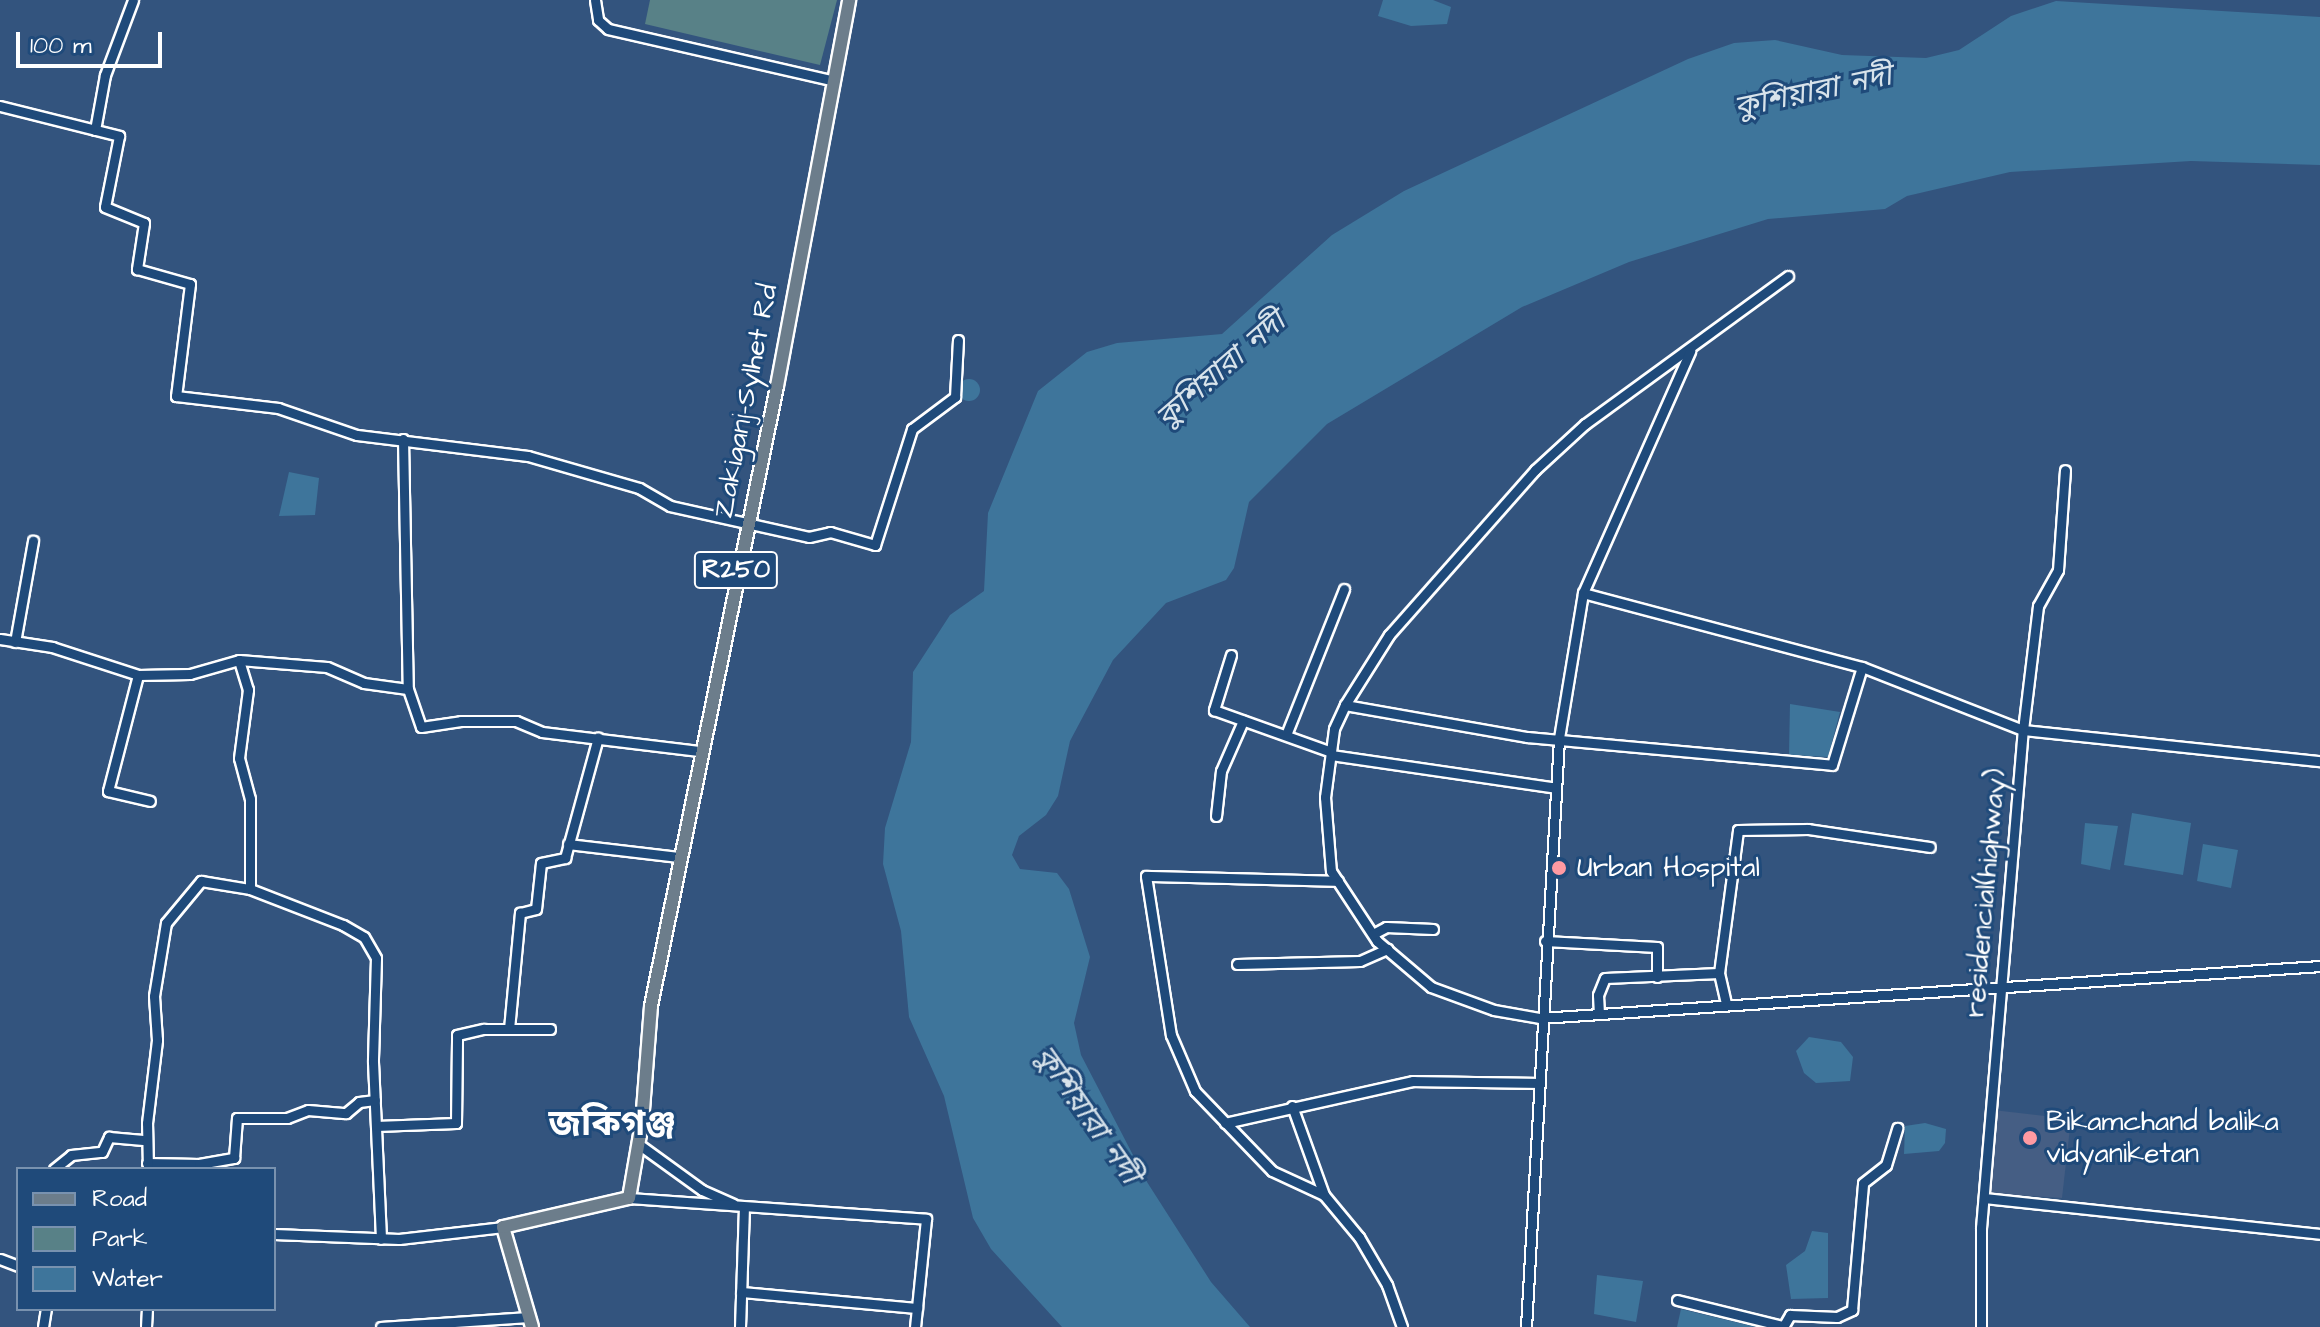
<!DOCTYPE html>
<meta charset="utf-8">
<style>
body{margin:0}
#map{position:relative;width:2320px;height:1327px;overflow:hidden;background:#33547e;font-family:"Architects Daughter","Noto Sans Bengali",sans-serif}
div>[style]{position:absolute}
[style*='--x']{left:calc(var(--x)*1px);top:calc(var(--y)*1px);width:calc(var(--w)*1px);rotate:calc(var(--a)*1deg)}
.built>*{inset:0;background:#455e84}
.green>*{inset:0;background:#588187}
.water>*{inset:0;background:#3e759b}
.round{border-radius:50%}
.roads{filter:drop-shadow(2px 0 #fff) drop-shadow(-2px 0 #fff) drop-shadow(0 2px #fff) drop-shadow(0 -2px #fff)}
.minor>*{height:9px;margin:-4.5px;padding:0 4.5px;transform-origin:4.5px;border-radius:4.5px;background:#1f4a7a}
.major>*{height:12px;margin:-6px;padding:0 6px;transform-origin:6px;border-radius:6px;background:#6c7d8b}
.dots>*{width:22px;height:22px;translate:-50% -50%;box-sizing:border-box;border:4px solid #1f4a7a;border-radius:50%}
span{translate:-50% -50%;white-space:nowrap;text-align:center;line-height:1.15;-webkit-text-stroke:6px #1f4a7a;paint-order:stroke}
.shield-label span{padding:2px 6px;background:#1f4a7a;border:2px solid;border-radius:6px;-webkit-text-stroke-width:0}
.shield-label{font-size:26px;color:#fff;font-weight:700}
.street-label{font-size:28px;color:#fff}
.poi-label{font-size:28px;color:#fff}
.left{translate:0 -50%;text-align:left}
.water-label{font-size:30px;color:#d8e3eb;font-style:italic}
.district-label{font-size:36px;color:#fff;font-weight:700}
.legend{position:absolute;left:16px;top:1167px;width:260px;height:144px;box-sizing:border-box;background:#1f4a7a;border:2px solid #7992af;margin:0;padding:10px 14px;list-style:none;font-size:24px;color:#fff}
.legend li{display:flex;align-items:center;gap:16px;height:40px}
.legend b{width:40px;border:2px solid #7992af}
.scale{position:absolute;left:16px;top:32px;width:146px;height:36px;box-sizing:border-box;border:4px solid #fff;border-top:0;padding-left:10px;font-size:24px;line-height:28px;white-space:nowrap;color:#fff;-webkit-text-stroke:6px #1f4a7a;paint-order:stroke}
</style>
<div id="map">
<div class="built">
<div style="clip-path:polygon(1993px 1110px,2071px 1119px,2062px 1198px,1987px 1193px)"></div>
</div>
<div class="green">
<div style="clip-path:polygon(650px 0,837px 0,820px 65px,645px 24px)"></div>
</div>
<div class="water">
<div style="clip-path:polygon(1383px 0,1433px 0,1451px 7px,1447px 24px,1411px 26px,1378px 16px)"></div>
<div style="clip-path:polygon(2056px 1px,2320px 17px,2320px 165px,2191px 161px,2010px 172px,1907px 196px,1885px 209px,1768px 219px,1629px 262px,1522px 307px,1327px 424px,1249px 502px,1234px 568px,1226px 580px,1166px 603px,1113px 660px,1070px 741px,1058px 796px,1046px 815px,1019px 836px,1012px 855px,1020px 869px,1057px 873px,1069px 889px,1090px 957px,1074px 1023px,1081px 1055px,1147px 1182px,1211px 1282px,1250px 1327px,1062px 1327px,991px 1249px,973px 1218px,944px 1096px,909px 1017px,901px 931px,883px 864px,885px 828px,911px 742px,913px 672px,950px 615px,984px 591px,988px 513px,1038px 391px,1087px 352px,1117px 343px,1222px 334px,1332px 235px,1404px 191px,1688px 59px,1734px 43px,1775px 40px,1842px 55px,1926px 58px,1959px 50px,2011px 16px)"></div>
<div class="round" style="left:958px;top:379px;width:22px;height:22px"></div>
<div style="clip-path:polygon(289px 472px,319px 478px,315px 515px,279px 516px)"></div>
<div style="clip-path:polygon(1790px 704px,1840px 712px,1828px 757px,1789px 755px)"></div>
<div style="clip-path:polygon(2132px 813px,2191px 823px,2183px 875px,2124px 865px)"></div>
<div style="clip-path:polygon(2085px 823px,2118px 826px,2110px 870px,2081px 864px)"></div>
<div style="clip-path:polygon(2203px 844px,2238px 850px,2231px 888px,2197px 881px)"></div>
<div style="clip-path:polygon(1809px 1037px,1841px 1042px,1853px 1057px,1850px 1081px,1816px 1083px,1804px 1073px,1796px 1051px)"></div>
<div style="clip-path:polygon(1925px 1123px,1946px 1129px,1945px 1143px,1939px 1151px,1904px 1154px,1905px 1126px)"></div>
<div style="clip-path:polygon(1812px 1231px,1828px 1233px,1828px 1298px,1791px 1299px,1786px 1265px,1805px 1251px)"></div>
<div style="clip-path:polygon(1597px 1275px,1643px 1281px,1636px 1322px,1594px 1314px)"></div>
<div style="clip-path:polygon(1681px 1309px,1756px 1327px,1677px 1327px)"></div>
</div>
<div class="roads">
<div class="minor">
<div style="--x:595;--y:0;--w:20;--a:81"></div>
<div style="--x:598;--y:20;--w:13;--a:42"></div>
<div style="--x:608;--y:29;--w:229;--a:12.9"></div>
<div style="--x:0;--y:106;--w:123;--a:14.1"></div>
<div style="--x:119;--y:136;--w:72;--a:101.2"></div>
<div style="--x:105;--y:207;--w:42;--a:22.3"></div>
<div style="--x:144;--y:223;--w:47;--a:98.7"></div>
<div style="--x:137;--y:269;--w:55;--a:15.8"></div>
<div style="--x:190;--y:284;--w:113;--a:97.1"></div>
<div style="--x:176;--y:396;--w:103;--a:6.7"></div>
<div style="--x:278;--y:408;--w:83;--a:18.9"></div>
<div style="--x:357;--y:435;--w:172;--a:7"></div>
<div style="--x:528;--y:456;--w:116;--a:16.1"></div>
<div style="--x:639;--y:488;--w:36;--a:30"></div>
<div style="--x:670;--y:506;--w:142;--a:12.6"></div>
<div style="--x:809;--y:537;--w:22;--a:-13"></div>
<div style="--x:830;--y:532;--w:47;--a:16.1"></div>
<div style="--x:875;--y:545;--w:122;--a:-72.3"></div>
<div style="--x:912;--y:429;--w:54;--a:-36.7"></div>
<div style="--x:955;--y:397;--w:57;--a:-87"></div>
<div style="--x:95;--y:130;--w:56;--a:-79.7"></div>
<div style="--x:105;--y:75;--w:80;--a:-69.5"></div>
<div style="--x:1788;--y:276;--w:251;--a:143.9"></div>
<div style="--x:1585;--y:424;--w:68;--a:137.4"></div>
<div style="--x:1535;--y:470;--w:220;--a:131.5"></div>
<div style="--x:1389;--y:635;--w:83;--a:122.2"></div>
<div style="--x:1345;--y:705;--w:26;--a:115"></div>
<div style="--x:1334;--y:729;--w:69;--a:97.5"></div>
<div style="--x:1325;--y:797;--w:74;--a:85.4"></div>
<div style="--x:1331;--y:871;--w:84;--a:56.7"></div>
<div style="--x:1377;--y:941;--w:71;--a:40.4"></div>
<div style="--x:1431;--y:987;--w:67;--a:20.1"></div>
<div style="--x:1494;--y:1010;--w:47;--a:9.9"></div>
<div style="--x:1540;--y:1018;--w:782;--a:-3.81"></div>
<div style="--x:403;--y:439;--w:250;--a:88.9"></div>
<div style="--x:408;--y:689;--w:40;--a:71.1"></div>
<div style="--x:421;--y:727;--w:40;--a:-8.5"></div>
<div style="--x:461;--y:721;--w:55;--a:0"></div>
<div style="--x:516;--y:721;--w:28;--a:23"></div>
<div style="--x:542;--y:732;--w:158;--a:6.9"></div>
<div style="--x:1583;--y:593;--w:265;--a:-66.1"></div>
<div style="--x:0;--y:639;--w:53;--a:8.7"></div>
<div style="--x:52;--y:647;--w:90;--a:18"></div>
<div style="--x:138;--y:675;--w:52;--a:-1.1"></div>
<div style="--x:190;--y:674;--w:51;--a:-15.9"></div>
<div style="--x:239;--y:660;--w:88;--a:4.5"></div>
<div style="--x:327;--y:667;--w:40;--a:23.4"></div>
<div style="--x:364;--y:683;--w:44;--a:7.8"></div>
<div style="--x:15;--y:642;--w:103;--a:-79.9"></div>
<div style="--x:1231;--y:655;--w:58;--a:107.2"></div>
<div style="--x:1214;--y:710;--w:124;--a:19.7"></div>
<div style="--x:138;--y:675;--w:120;--a:104.5"></div>
<div style="--x:108;--y:791;--w:43;--a:13.4"></div>
<div style="--x:1345;--y:705;--w:185;--a:10"></div>
<div style="--x:1527;--y:737;--w:306;--a:5.2"></div>
<div style="--x:1832;--y:765;--w:102;--a:-73"></div>
<div style="--x:1286;--y:735;--w:157;--a:-68.3"></div>
<div style="--x:1331;--y:755;--w:227;--a:8.3"></div>
<div style="--x:1216;--y:816;--w:45;--a:-83.7"></div>
<div style="--x:1221;--y:771;--w:55;--a:-66.3"></div>
<div style="--x:568;--y:844;--w:111;--a:6.7"></div>
<div style="--x:1338;--y:881;--w:192;--a:-178.5"></div>
<div style="--x:1146;--y:876;--w:161;--a:81.1"></div>
<div style="--x:1171;--y:1035;--w:61;--a:66.8"></div>
<div style="--x:1195;--y:1091;--w:111;--a:46.1"></div>
<div style="--x:1272;--y:1171;--w:57;--a:24.8"></div>
<div style="--x:1324;--y:1195;--w:55;--a:50.2"></div>
<div style="--x:1359;--y:1237;--w:56;--a:59.7"></div>
<div style="--x:1387;--y:1285;--w:45;--a:70.3"></div>
<div style="--x:250;--y:889;--w:100;--a:21.2"></div>
<div style="--x:343;--y:925;--w:24;--a:30"></div>
<div style="--x:364;--y:937;--w:24;--a:60"></div>
<div style="--x:376;--y:958;--w:104;--a:91.7"></div>
<div style="--x:373;--y:1062;--w:177;--a:87.4"></div>
<div style="--x:1373;--y:934;--w:15;--a:-28"></div>
<div style="--x:1386;--y:927;--w:47;--a:2.4"></div>
<div style="--x:1545;--y:941;--w:112;--a:3.1"></div>
<div style="--x:1657;--y:947;--w:30;--a:90"></div>
<div style="--x:1237;--y:964;--w:123;--a:-1.4"></div>
<div style="--x:1360;--y:961;--w:30;--a:-24"></div>
<div style="--x:1719;--y:973;--w:144;--a:-82.4"></div>
<div style="--x:1738;--y:830;--w:70;--a:-0.8"></div>
<div style="--x:1808;--y:829;--w:123;--a:8.4"></div>
<div style="--x:1599;--y:1014;--w:19;--a:-93"></div>
<div style="--x:1598;--y:995;--w:18;--a:-68"></div>
<div style="--x:1605;--y:978;--w:114;--a:-2.5"></div>
<div style="--x:1719;--y:973;--w:32;--a:77"></div>
<div style="--x:509;--y:1029;--w:117;--a:-84.6"></div>
<div style="--x:520;--y:913;--w:16;--a:-14"></div>
<div style="--x:536;--y:909;--w:46;--a:-83.8"></div>
<div style="--x:541;--y:863;--w:25;--a:-12"></div>
<div style="--x:565;--y:858;--w:125;--a:-74.7"></div>
<div style="--x:1292;--y:1106;--w:95;--a:70.2"></div>
<div style="--x:1225;--y:1123;--w:193;--a:-12.6"></div>
<div style="--x:1413;--y:1081;--w:124;--a:0.9"></div>
<div style="--x:376;--y:1126;--w:80;--a:-2.1"></div>
<div style="--x:456;--y:1123;--w:88;--a:-89.3"></div>
<div style="--x:457;--y:1035;--w:28;--a:-13"></div>
<div style="--x:484;--y:1029;--w:66;--a:0"></div>
<div style="--x:637;--y:1143;--w:80;--a:35.9"></div>
<div style="--x:702;--y:1190;--w:34;--a:24"></div>
<div style="--x:147;--y:1163;--w:52;--a:1.1"></div>
<div style="--x:199;--y:1164;--w:36;--a:-10"></div>
<div style="--x:234;--y:1158;--w:40;--a:-85.7"></div>
<div style="--x:237;--y:1118;--w:50;--a:0"></div>
<div style="--x:287;--y:1118;--w:22;--a:-21"></div>
<div style="--x:308;--y:1110;--w:38;--a:5"></div>
<div style="--x:346;--y:1113;--w:17;--a:-40"></div>
<div style="--x:359;--y:1102;--w:16;--a:-7"></div>
<div style="--x:54;--y:1169;--w:22;--a:-39"></div>
<div style="--x:71;--y:1155;--w:31;--a:-6"></div>
<div style="--x:102;--y:1152;--w:17;--a:-65"></div>
<div style="--x:109;--y:1137;--w:37;--a:5"></div>
<div style="--x:148;--y:1169;--w:46;--a:-91.2"></div>
<div style="--x:147;--y:1123;--w:84;--a:-83.1"></div>
<div style="--x:157;--y:1040;--w:44;--a:-93.9"></div>
<div style="--x:154;--y:996;--w:74;--a:-80.7"></div>
<div style="--x:166;--y:923;--w:55;--a:-50.2"></div>
<div style="--x:201;--y:881;--w:50;--a:9.3"></div>
<div style="--x:250;--y:889;--w:90;--a:-90"></div>
<div style="--x:250;--y:799;--w:42;--a:-105"></div>
<div style="--x:239;--y:758;--w:69;--a:-82.5"></div>
<div style="--x:248;--y:690;--w:31;--a:-107"></div>
<div style="--x:629;--y:1198;--w:298;--a:4"></div>
<div style="--x:926;--y:1219;--w:109;--a:95.8"></div>
<div style="--x:1984;--y:1198;--w:338;--a:6.1"></div>
<div style="--x:274;--y:1234;--w:125;--a:2.3"></div>
<div style="--x:399;--y:1239;--w:105;--a:-6.6"></div>
<div style="--x:0;--y:1259;--w:19;--a:21"></div>
<div style="--x:741;--y:1292;--w:177;--a:5.2"></div>
<div style="--x:1677;--y:1300;--w:109;--a:13.8"></div>
<div style="--x:43;--y:1327;--w:18;--a:-81"></div>
<div style="--x:146;--y:1327;--w:18;--a:-87"></div>
<div style="--x:381;--y:1327;--w:147;--a:-3.9"></div>
<div style="--x:740;--y:1327;--w:120;--a:-88.1"></div>
<div style="--x:1526;--y:1327;--w:590;--a:-86.79"></div>
<div style="--x:1559;--y:738;--w:147;--a:-80.6"></div>
<div style="--x:1583;--y:593;--w:289;--a:14.9"></div>
<div style="--x:1862;--y:667;--w:173;--a:21.4"></div>
<div style="--x:2023;--y:730;--w:299;--a:6"></div>
<div style="--x:1783;--y:1327;--w:14;--a:-60"></div>
<div style="--x:1790;--y:1315;--w:47;--a:2.4"></div>
<div style="--x:1837;--y:1317;--w:17;--a:-25"></div>
<div style="--x:1852;--y:1310;--w:127;--a:-85"></div>
<div style="--x:1863;--y:1183;--w:29;--a:-38"></div>
<div style="--x:1886;--y:1165;--w:39;--a:-73"></div>
<div style="--x:1981;--y:1327;--w:99;--a:-90"></div>
<div style="--x:1981;--y:1228;--w:500;--a:-85.2"></div>
<div style="--x:2023;--y:730;--w:125;--a:-83.1"></div>
<div style="--x:2038;--y:606;--w:41;--a:-60.9"></div>
<div style="--x:2058;--y:570;--w:100;--a:-86"></div>
</div>
<div class="major">
<div style="--x:532;--y:1327;--w:104;--a:-106.2"></div>
<div style="--x:503;--y:1227;--w:129;--a:-13"></div>
<div style="--x:629;--y:1198;--w:76;--a:-80.2"></div>
<div style="--x:642;--y:1123;--w:117;--a:-85.6"></div>
<div style="--x:651;--y:1006;--w:633;--a:-78.51"></div>
<div style="--x:777;--y:386;--w:393;--a:-79.4"></div>
</div>
</div>
<div class="dots">
<div style="left:1559px;top:868px;background:#ff9aa2"></div>
<div style="left:2030px;top:1138px;background:#ff9aa2"></div>
</div>
<div class="shield-label">
<span style="left:736px;top:570px">R250</span>
</div>
<div class="street-label">
<span style="left:746px;top:401px;rotate:-79deg">Zakiganj-Sylhet Rd</span>
<span style="left:1986px;top:893px;rotate:-85deg">residencial(highway)</span>
</div>
<div class="poi-label">
<span class="left" style="left:1577px;top:868px">Urban Hospital</span>
<span class="left" style="left:2046px;top:1138px">Bikamchand balika<br>vidyaniketan</span>
</div>
<div class="water-label">
<span style="left:1813px;top:92px;rotate:-12deg">কুশিয়ারা নদী</span>
<span style="left:1221px;top:370px;rotate:-41deg">কুশিয়ারা নদী</span>
<span style="left:1087px;top:1115px;rotate:55deg">কুশিয়ারা নদী</span>
</div>
<div class="district-label">
<span style="left:612px;top:1125px">জকিগঞ্জ</span>
</div>
<ul class="legend">
<li><b style="height:10px;background:#6c7d8b"></b>Road</li>
<li><b style="height:22px;background:#588187"></b>Park</li>
<li><b style="height:22px;background:#3e759b"></b>Water</li>
</ul>
<div class="scale">100 m</div>
</div>
